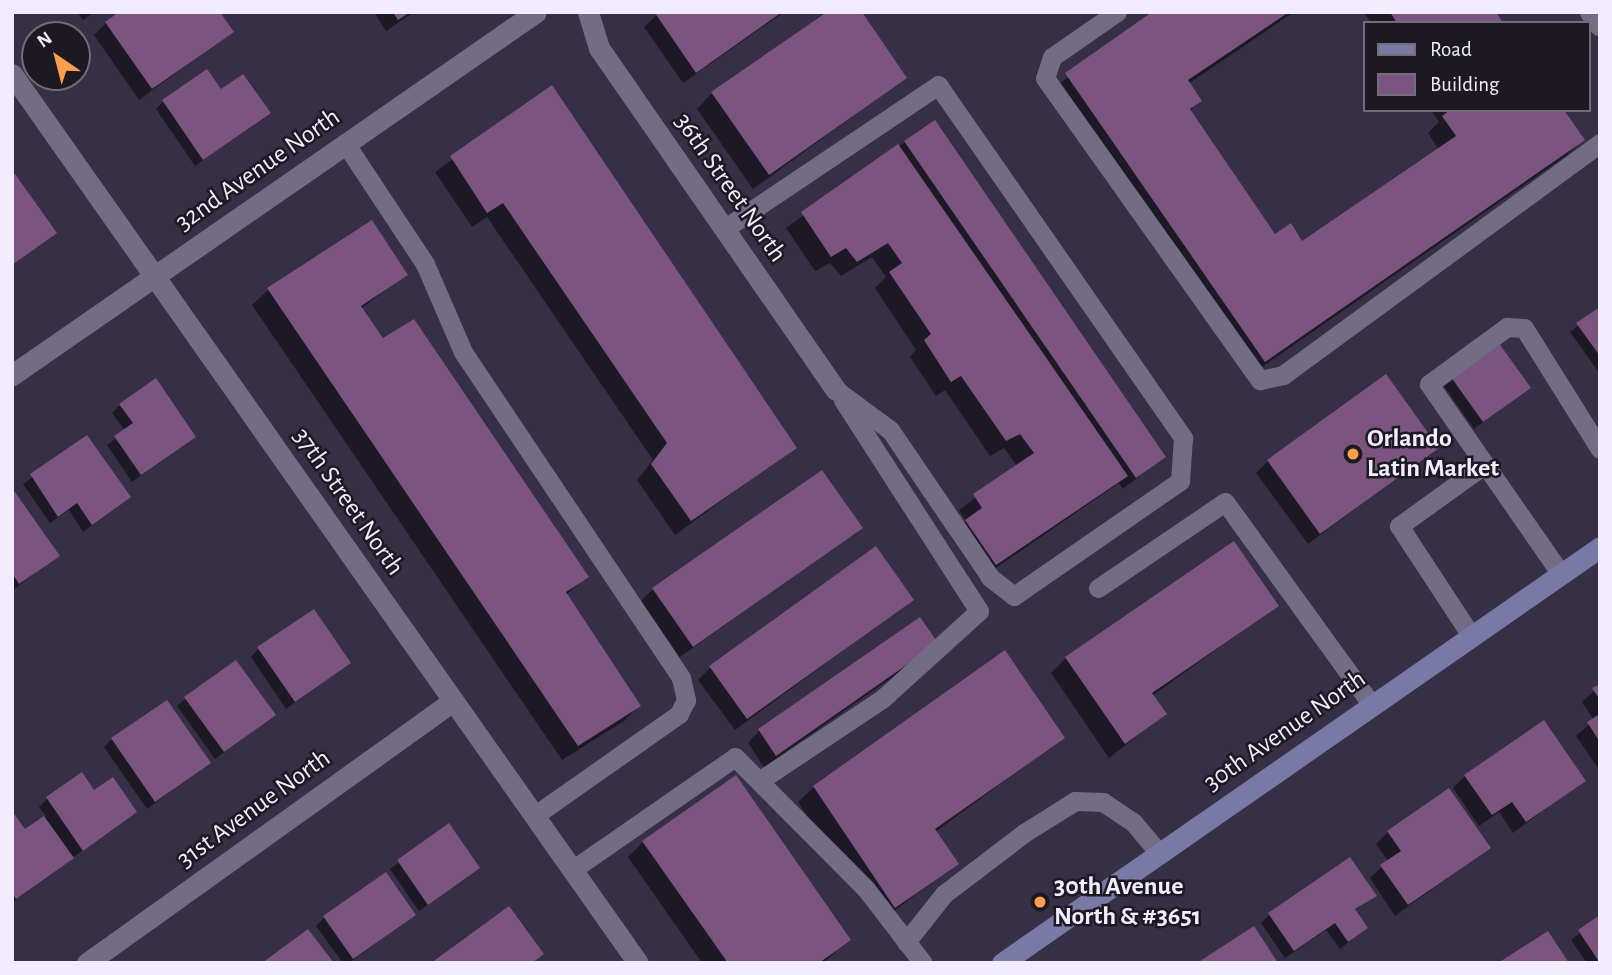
<!DOCTYPE html>
<style>
body{margin:0}
#map{position:relative;width:1612px;height:975px;overflow:hidden;background:#362f45;font-family:"Alegreya Sans",sans-serif}
div>[style]{position:absolute}
[style*='--x']{left:calc(var(--x)*1px);top:calc(var(--y)*1px);width:calc(var(--w)*1px);rotate:calc(var(--a)*1deg)}
.shadow>*{inset:0;background:#0007}
.building>*{inset:0;background:#7c5480}
.lane>*{height:19px;margin:-9.5px;padding:0 9.5px;transform-origin:9.5px;border-radius:9.5px;background:#736c85}
.street>*{height:21px;margin:-10.5px;padding:0 10.5px;transform-origin:10.5px;border-radius:10.5px;background:#736c85}
.secondary>*{height:21px;margin:-10.5px;padding:0 10.5px;transform-origin:10.5px;border-radius:10.5px;background:#7879a4}
.dots>*{width:19px;height:19px;translate:-50% -50%;box-sizing:border-box;border:4px solid #1c1923;border-radius:50%}
span{translate:-50% -50%;white-space:nowrap;text-align:center;line-height:1.15;-webkit-text-stroke:5px #1c1923;paint-order:stroke}
.street-label{font-size:26px;color:#f1edfc}
.poi-label{font-size:26px;color:#f1edfc;font-weight:700}
.left{translate:0 -50%;text-align:left}
.frame{position:absolute;inset:0;border:14px solid #f1edfc;pointer-events:none}
.legend{position:absolute;left:1363px;top:21px;width:228px;height:91px;box-sizing:border-box;background:#1c1923;border:2px solid #716e7a;margin:0;padding:9px 12px;list-style:none;font-size:21px;color:#f1edfc}
.legend li{display:flex;align-items:center;gap:14px;height:35px}
.legend b{width:35px;border:2px solid #716e7a}
.north{position:absolute;left:21px;top:21px;width:70px;height:70px;box-sizing:border-box;background:#1c1923;border:2px solid #716e7a;border-radius:50%;rotate:325deg;font-size:19px;font-weight:700;line-height:28px;text-align:center;color:#f1edfc}
.north::after{content:'';display:block;margin:auto;width:24px;height:32px;background:#f8a04b;clip-path:polygon(50% 0,100% 100%,50% 72%,0 100%)}
</style>
<div id="map">
<div class="shadow">
<div style="clip-path:polygon(77px 12px,94px 12px,83px 20px)"></div>
<div style="clip-path:polygon(374px 12px,414px 12px,386px 31px)"></div>
<div style="clip-path:polygon(660px 12px,784px 12px,683px 83px,644px 27px)"></div>
<div style="clip-path:polygon(1155px 12px,1294px 12px,1188px 84px,1200px 101px,1189px 112px,1274px 236px,1302px 243px,1439px 150px,1428px 133px,1439px 122px,1431px 110px,1562px 110px,1582px 140px,1567px 155px,1249px 376px,1051px 90px)"></div>
<div style="clip-path:polygon(1364px 12px,1494px 12px,1501px 23px,1371px 23px)"></div>
<div style="clip-path:polygon(106px 23px,232px 32px,139px 100px,94px 35px)"></div>
<div style="clip-path:polygon(905px 78px,753px 189px,697px 109px,712px 93px)"></div>
<div style="clip-path:polygon(551px 88px,795px 447px,675px 535px,637px 480px,653px 460px,487px 217px,472px 227px,435px 172px)"></div>
<div style="clip-path:polygon(220px 91px,269px 112px,195px 166px,156px 109px,163px 102px)"></div>
<div style="clip-path:polygon(905px 142px,1164px 457px,1123px 489px,1119px 483px,980px 579px,951px 537px,966px 521px,959px 510px,1017px 466px,1004px 448px,990px 456px,945px 390px,936px 396px,910px 357px,916px 350px,875px 288px,886px 277px,872px 257px,841px 276px,830px 263px,815px 271px,786px 228px)"></div>
<div style="clip-path:polygon(372px 222px,406px 274px,361px 309px,382px 340px,587px 576px,566px 595px,639px 706px,624px 721px,562px 760px,252px 305px,268px 290px)"></div>
<div style="clip-path:polygon(1600px 309px,1600px 374px,1570px 332px)"></div>
<div style="clip-path:polygon(1452px 378px,1529px 388px,1474px 429px,1444px 386px)"></div>
<div style="clip-path:polygon(120px 405px,194px 436px,132px 482px,107px 445px,125px 431px,112px 413px)"></div>
<div style="clip-path:polygon(87px 437px,129px 497px,83px 532px,69px 510px,50px 523px,23px 484px)"></div>
<div style="clip-path:polygon(1437px 448px,1308px 544px,1256px 473px,1268px 461px)"></div>
<div style="clip-path:polygon(12px 491px,57px 556px,12px 591px)"></div>
<div style="clip-path:polygon(861px 528px,680px 657px,641px 601px,653px 589px)"></div>
<div style="clip-path:polygon(912px 600px,735px 730px,698px 680px,710px 668px)"></div>
<div style="clip-path:polygon(1277px 606px,1152px 696px,1165px 714px,1109px 758px,1051px 673px,1066px 658px)"></div>
<div style="clip-path:polygon(258px 649px,349px 663px,286px 709px,251px 657px)"></div>
<div style="clip-path:polygon(924px 655px,764px 767px,748px 743px,759px 731px)"></div>
<div style="clip-path:polygon(1600px 686px,1600px 771px,1576px 736px,1594px 720px,1582px 702px)"></div>
<div style="clip-path:polygon(185px 699px,265px 722px,215px 759px,177px 706px)"></div>
<div style="clip-path:polygon(1063px 738px,935px 832px,957px 864px,879px 922px,798px 802px,814px 787px)"></div>
<div style="clip-path:polygon(112px 739px,209px 763px,147px 809px,104px 747px)"></div>
<div style="clip-path:polygon(1465px 776px,1583px 781px,1513px 833px,1499px 812px,1479px 826px,1453px 788px)"></div>
<div style="clip-path:polygon(94px 792px,135px 812px,12px 902px,12px 814px,25px 831px,46px 816px,39px 807px,47px 799px)"></div>
<div style="clip-path:polygon(449px 826px,478px 868px,419px 911px,390px 869px)"></div>
<div style="clip-path:polygon(1388px 832px,1489px 848px,1395px 916px,1370px 878px,1388px 861px,1376px 844px)"></div>
<div style="clip-path:polygon(643px 842px,849px 940px,823px 963px,702px 963px,628px 857px)"></div>
<div style="clip-path:polygon(1374px 895px,1354px 911px,1366px 928px,1340px 949px,1326px 930px,1285px 958px,1261px 923px,1269px 915px)"></div>
<div style="clip-path:polygon(414px 915px,349px 963px,343px 963px,316px 926px,324px 918px)"></div>
<div style="clip-path:polygon(1600px 917px,1600px 963px,1587px 963px,1571px 940px)"></div>
</div>
<div class="building">
<div style="clip-path:polygon(119px 12px,220px 12px,234px 32px,152px 89px,105px 22px)"></div>
<div style="clip-path:polygon(393px 12px,410px 12px,398px 20px)"></div>
<div style="clip-path:polygon(782px 12px,696px 73px,655px 13px,657px 12px)"></div>
<div style="clip-path:polygon(827px 12px,862px 12px,907px 78px,769px 175px,711px 92px)"></div>
<div style="clip-path:polygon(1152px 12px,1289px 12px,1188px 80px,1202px 101px,1190px 109px,1275px 234px,1291px 223px,1302px 241px,1456px 136px,1442px 116px,1450px 110px,1564px 110px,1585px 140px,1265px 362px,1065px 73px)"></div>
<div style="clip-path:polygon(1390px 12px,1496px 12px,1503px 23px,1397px 23px)"></div>
<div style="clip-path:polygon(207px 69px,221px 89px,243px 74px,271px 113px,203px 160px,162px 100px)"></div>
<div style="clip-path:polygon(552px 85px,797px 448px,691px 521px,651px 464px,667px 443px,503px 203px,487px 213px,450px 156px)"></div>
<div style="clip-path:polygon(935px 120px,1166px 457px,1136px 478px,904px 141px)"></div>
<div style="clip-path:polygon(898px 144px,1128px 476px,996px 565px,965px 520px,982px 508px,973px 494px,1034px 453px,1020px 434px,1006px 441px,961px 376px,951px 382px,924px 340px,931px 334px,889px 272px,902px 263px,888px 243px,857px 262px,846px 248px,831px 257px,801px 212px)"></div>
<div style="clip-path:polygon(15px 174px,57px 233px,12px 265px,12px 176px)"></div>
<div style="clip-path:polygon(372px 220px,408px 275px,361px 306px,383px 338px,414px 319px,589px 577px,566px 592px,641px 706px,578px 746px,267px 288px)"></div>
<div style="clip-path:polygon(1600px 307px,1600px 356px,1576px 323px)"></div>
<div style="clip-path:polygon(1498px 342px,1531px 388px,1483px 422px,1451px 377px)"></div>
<div style="clip-path:polygon(1386px 374px,1439px 448px,1320px 534px,1267px 460px)"></div>
<div style="clip-path:polygon(156px 378px,196px 437px,141px 475px,114px 436px,133px 423px,119px 404px)"></div>
<div style="clip-path:polygon(87px 435px,131px 497px,92px 525px,77px 503px,58px 517px,30px 474px)"></div>
<div style="clip-path:polygon(822px 470px,863px 528px,693px 647px,652px 588px)"></div>
<div style="clip-path:polygon(12px 488px,60px 556px,19px 584px,12px 573px)"></div>
<div style="clip-path:polygon(1234px 541px,1279px 606px,1152px 693px,1167px 714px,1125px 744px,1065px 657px)"></div>
<div style="clip-path:polygon(876px 546px,914px 600px,747px 719px,709px 666px)"></div>
<div style="clip-path:polygon(314px 609px,351px 663px,295px 702px,257px 647px)"></div>
<div style="clip-path:polygon(920px 617px,938px 643px,776px 756px,758px 729px)"></div>
<div style="clip-path:polygon(1005px 650px,1065px 738px,935px 829px,959px 864px,895px 908px,813px 786px)"></div>
<div style="clip-path:polygon(236px 660px,276px 715px,224px 752px,184px 697px)"></div>
<div style="clip-path:polygon(1600px 684px,1600px 700px,1592px 688px)"></div>
<div style="clip-path:polygon(167px 700px,211px 763px,155px 802px,111px 738px)"></div>
<div style="clip-path:polygon(1600px 714px,1600px 742px,1587px 722px)"></div>
<div style="clip-path:polygon(1544px 720px,1586px 781px,1526px 822px,1512px 802px,1492px 815px,1464px 775px)"></div>
<div style="clip-path:polygon(82px 772px,94px 790px,113px 777px,137px 812px,83px 851px,46px 797px)"></div>
<div style="clip-path:polygon(736px 775px,851px 940px,819px 963px,728px 963px,642px 841px)"></div>
<div style="clip-path:polygon(1449px 788px,1491px 848px,1408px 905px,1380px 865px,1401px 851px,1387px 831px)"></div>
<div style="clip-path:polygon(12px 811px,25px 829px,44px 816px,74px 858px,16px 899px,12px 893px)"></div>
<div style="clip-path:polygon(449px 823px,480px 868px,428px 905px,397px 860px)"></div>
<div style="clip-path:polygon(1350px 857px,1377px 896px,1355px 909px,1368px 928px,1348px 942px,1335px 923px,1294px 951px,1268px 913px)"></div>
<div style="clip-path:polygon(386px 872px,416px 915px,353px 959px,323px 916px)"></div>
<div style="clip-path:polygon(509px 906px,544px 954px,532px 963px,431px 963px)"></div>
<div style="clip-path:polygon(1600px 915px,1600px 963px,1578px 930px)"></div>
<div style="clip-path:polygon(1254px 926px,1278px 963px,1197px 963px)"></div>
<div style="clip-path:polygon(308px 929px,334px 963px,262px 963px)"></div>
<div style="clip-path:polygon(1548px 931px,1569px 963px,1498px 963px)"></div>
</div>
<div class="lane">
<div style="--x:1117;--y:12;--w:79;--a:145.3"></div>
<div style="--x:1052;--y:57;--w:22;--a:108"></div>
<div style="--x:1045;--y:78;--w:371;--a:54.6"></div>
<div style="--x:1260;--y:380;--w:24;--a:-12"></div>
<div style="--x:1283;--y:375;--w:393;--a:-36.2"></div>
<div style="--x:345;--y:143;--w:145;--a:56.5"></div>
<div style="--x:425;--y:264;--w:96;--a:66.6"></div>
<div style="--x:463;--y:352;--w:392;--a:56.2"></div>
<div style="--x:681;--y:678;--w:23;--a:77"></div>
<div style="--x:686;--y:700;--w:16;--a:117"></div>
<div style="--x:679;--y:714;--w:177;--a:144.9"></div>
<div style="--x:724;--y:229;--w:258;--a:-33.9"></div>
<div style="--x:938;--y:85;--w:430;--a:55.2"></div>
<div style="--x:1183;--y:438;--w:43;--a:94"></div>
<div style="--x:1180;--y:481;--w:202;--a:145.3"></div>
<div style="--x:1014;--y:596;--w:31;--a:-142"></div>
<div style="--x:990;--y:577;--w:178;--a:-124.2"></div>
<div style="--x:890;--y:430;--w:67;--a:-143.5"></div>
<div style="--x:1561;--y:574;--w:231;--a:-124.8"></div>
<div style="--x:1429;--y:384;--w:97;--a:-36.2"></div>
<div style="--x:1507;--y:327;--w:17;--a:3"></div>
<div style="--x:1524;--y:328;--w:143;--a:57.9"></div>
<div style="--x:1098;--y:588;--w:153;--a:-34.1"></div>
<div style="--x:1225;--y:502;--w:249;--a:54.1"></div>
<div style="--x:1472;--y:637;--w:133;--a:-123.3"></div>
<div style="--x:1399;--y:526;--w:105;--a:-35.7"></div>
<div style="--x:759;--y:781;--w:148;--a:-33.7"></div>
<div style="--x:882;--y:699;--w:131;--a:-42.2"></div>
<div style="--x:979;--y:611;--w:251;--a:-122.8"></div>
<div style="--x:572;--y:870;--w:198;--a:-34.7"></div>
<div style="--x:735;--y:757;--w:186;--a:45.2"></div>
<div style="--x:866;--y:889;--w:93;--a:52.4"></div>
<div style="--x:906;--y:942;--w:61;--a:-51.6"></div>
<div style="--x:944;--y:894;--w:101;--a:-37.3"></div>
<div style="--x:1024;--y:833;--w:60;--a:-32.1"></div>
<div style="--x:1075;--y:801;--w:28;--a:2"></div>
<div style="--x:1103;--y:802;--w:36;--a:34"></div>
<div style="--x:1133;--y:822;--w:40;--a:50"></div>
</div>
<div class="street">
<div style="--x:588;--y:12;--w:38;--a:73"></div>
<div style="--x:599;--y:48;--w:416;--a:55.3"></div>
<div style="--x:1590;--y:12;--w:17;--a:54"></div>
<div style="--x:12;--y:74;--w:1087;--a:54.85"></div>
<div style="--x:12;--y:375;--w:637;--a:-34.71"></div>
<div style="--x:87;--y:963;--w:450;--a:-35.6"></div>
</div>
<div class="secondary">
<div style="--x:1002;--y:963;--w:728;--a:-34.82"></div>
</div>
<div class="dots">
<div style="left:1353px;top:454px;background:#f8a04b"></div>
<div style="left:1040px;top:902px;background:#f8a04b"></div>
</div>
<div class="street-label">
<span style="left:258px;top:170px;rotate:-35deg">32nd Avenue North</span>
<span style="left:730px;top:188px;rotate:55deg">36th Street North</span>
<span style="left:348px;top:502px;rotate:55deg">37th Street North</span>
<span style="left:1285px;top:731px;rotate:-35deg">30th Avenue North</span>
<span style="left:254px;top:809px;rotate:-36deg">31st Avenue North</span>
</div>
<div class="poi-label">
<span class="left" style="left:1367px;top:454px">Orlando<br>Latin Market</span>
<span class="left" style="left:1054px;top:902px">30th Avenue<br>North &amp; #3651</span>
</div>
<div class="frame"></div>
<ul class="legend">
<li><b style="height:9px;background:#7879a4"></b>Road</li>
<li><b style="height:19px;background:#7c5480"></b>Building</li>
</ul>
<div class="north">N</div>
</div>
